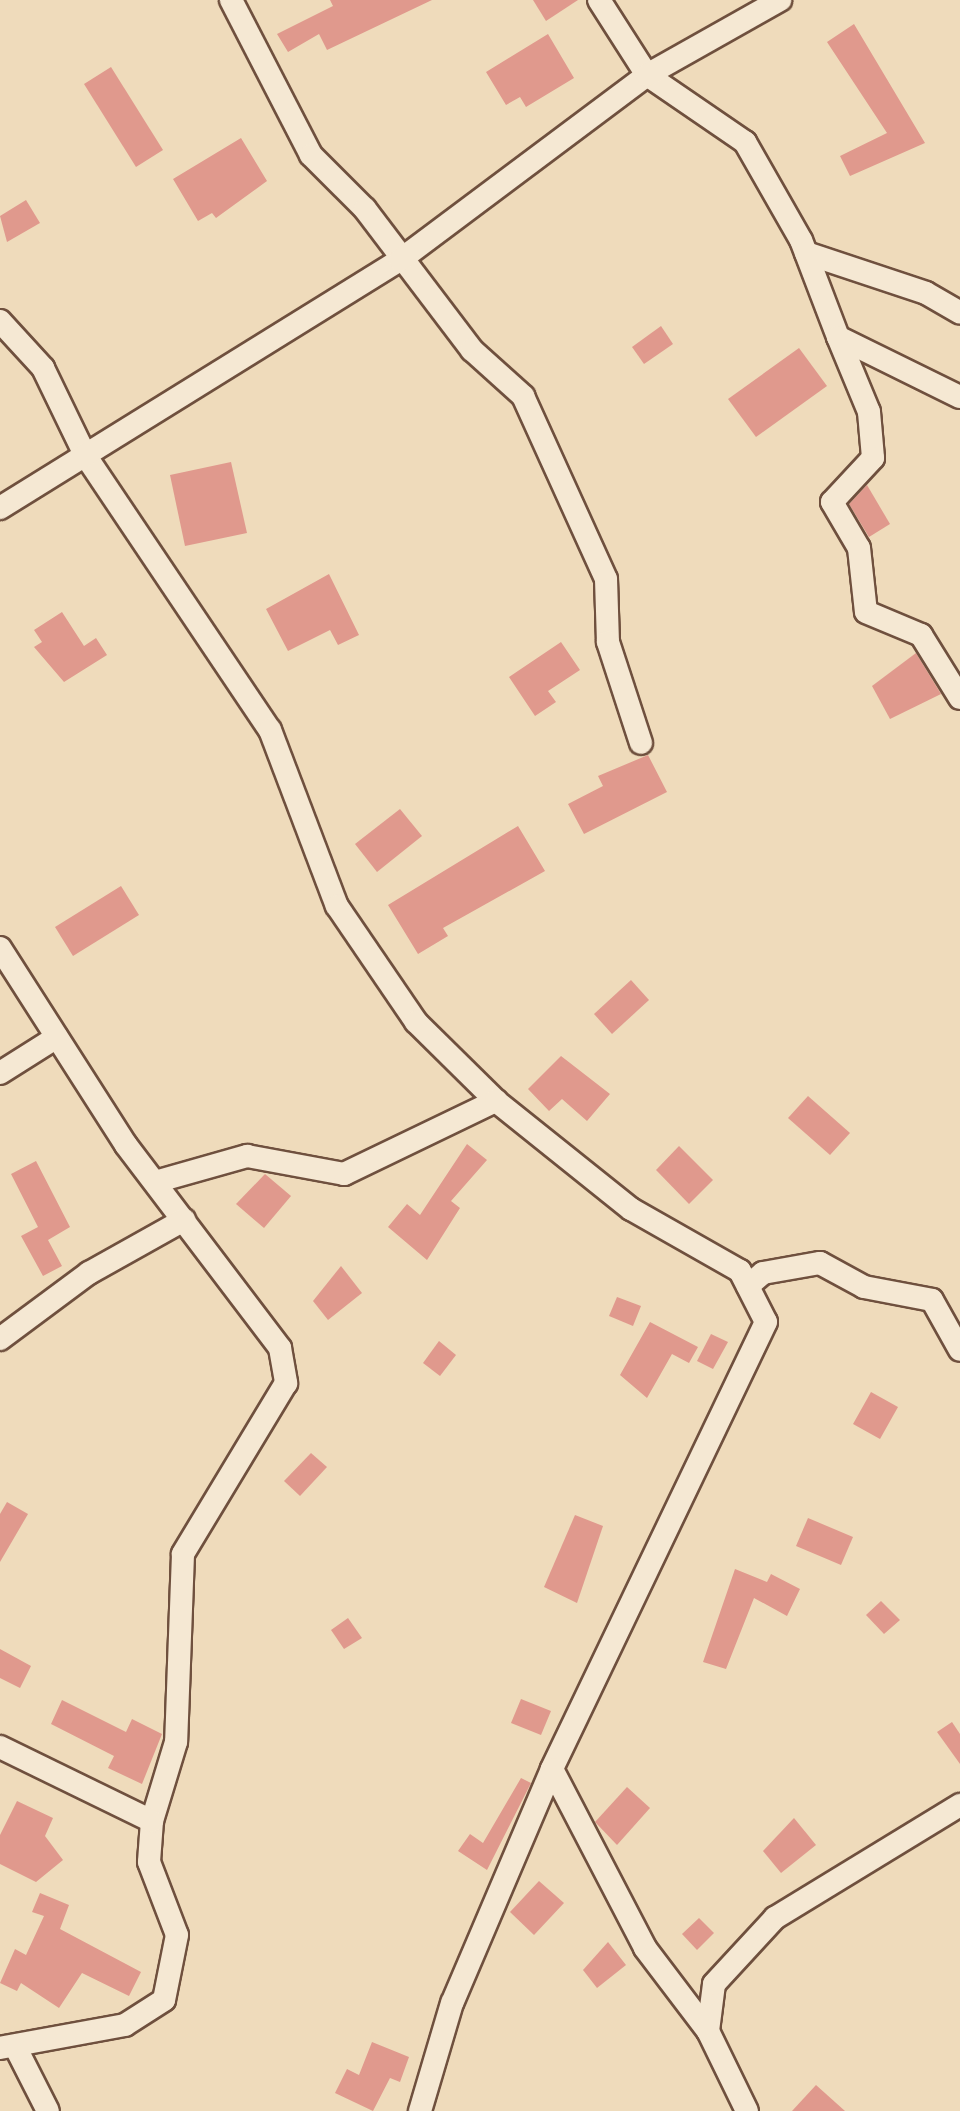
<!DOCTYPE html>
<style>
body{margin:0}
#map{position:relative;width:960px;height:2111px;overflow:hidden;background:#efdbbb;font-family:"IM FELL Great Primer",serif}
div>[style]{position:absolute}
[style*='--x']{left:calc(var(--x)*1px);top:calc(var(--y)*1px);width:calc(var(--w)*1px);rotate:calc(var(--a)*1deg)}
.building>*{inset:0;background:#e0998d}
.roads{filter:drop-shadow(2px 0 #6f503e) drop-shadow(-2px 0 #6f503e) drop-shadow(0 2px #6f503e) drop-shadow(0 -2px #6f503e)}
.street>*{height:22px;margin:-11px;padding:0 11px;transform-origin:11px;border-radius:11px;background:#f5e8d3}
span{translate:-50% -50%;white-space:nowrap;text-align:center;line-height:1.15;-webkit-text-stroke:6px #f5e8d3;paint-order:stroke}
</style>
<div id="map">
<div class="building">
<div style="clip-path:polygon(330px 0,432px 0,327px 50px,319px 34px,288px 52px,277px 34px,333px 6px)"></div>
<div style="clip-path:polygon(533px 0,578px 0,546px 21px)"></div>
<div style="clip-path:polygon(854px 24px,925px 143px,850px 176px,840px 156px,887px 133px,827px 42px)"></div>
<div style="clip-path:polygon(548px 34px,574px 78px,526px 107px,520px 97px,506px 105px,486px 72px)"></div>
<div style="clip-path:polygon(111px 67px,163px 150px,136px 167px,84px 84px)"></div>
<div style="clip-path:polygon(241px 138px,267px 181px,216px 218px,212px 213px,198px 221px,173px 179px)"></div>
<div style="clip-path:polygon(26px 200px,40px 223px,7px 242px,0 216px)"></div>
<div style="clip-path:polygon(661px 326px,673px 344px,644px 364px,632px 347px)"></div>
<div style="clip-path:polygon(799px 348px,827px 386px,756px 437px,728px 399px)"></div>
<div style="clip-path:polygon(231px 462px,247px 533px,185px 546px,170px 475px)"></div>
<div style="clip-path:polygon(867px 485px,890px 524px,869px 537px,849px 504px)"></div>
<div style="clip-path:polygon(329px 574px,359px 635px,338px 645px,330px 630px,288px 651px,266px 609px)"></div>
<div style="clip-path:polygon(62px 612px,84px 646px,96px 638px,107px 655px,64px 682px,34px 647px,42px 642px,34px 630px)"></div>
<div style="clip-path:polygon(561px 642px,580px 670px,548px 691px,556px 702px,535px 716px,509px 677px)"></div>
<div style="clip-path:polygon(916px 653px,941px 694px,890px 719px,872px 686px)"></div>
<div style="clip-path:polygon(648px 755px,667px 792px,584px 834px,568px 804px,603px 786px,598px 776px)"></div>
<div style="clip-path:polygon(400px 809px,422px 836px,377px 872px,355px 844px)"></div>
<div style="clip-path:polygon(518px 826px,545px 871px,443px 928px,448px 936px,418px 954px,388px 905px)"></div>
<div style="clip-path:polygon(121px 886px,139px 915px,73px 956px,55px 927px)"></div>
<div style="clip-path:polygon(631px 980px,649px 1000px,612px 1034px,594px 1014px)"></div>
<div style="clip-path:polygon(561px 1056px,610px 1094px,587px 1121px,562px 1099px,549px 1111px,528px 1089px)"></div>
<div style="clip-path:polygon(808px 1096px,850px 1133px,830px 1155px,788px 1118px)"></div>
<div style="clip-path:polygon(467px 1144px,487px 1160px,451px 1201px,460px 1208px,427px 1260px,388px 1227px,407px 1204px,420px 1215px)"></div>
<div style="clip-path:polygon(679px 1146px,713px 1180px,689px 1204px,656px 1170px)"></div>
<div style="clip-path:polygon(36px 1161px,70px 1227px,48px 1240px,62px 1266px,43px 1276px,21px 1236px,38px 1227px,11px 1174px)"></div>
<div style="clip-path:polygon(265px 1174px,291px 1196px,264px 1228px,236px 1204px)"></div>
<div style="clip-path:polygon(341px 1266px,362px 1293px,328px 1320px,313px 1301px)"></div>
<div style="clip-path:polygon(617px 1297px,641px 1306px,633px 1326px,609px 1316px)"></div>
<div style="clip-path:polygon(650px 1322px,698px 1347px,689px 1363px,672px 1354px,647px 1398px,620px 1375px)"></div>
<div style="clip-path:polygon(711px 1334px,728px 1342px,713px 1369px,697px 1361px)"></div>
<div style="clip-path:polygon(439px 1341px,456px 1355px,440px 1376px,423px 1363px)"></div>
<div style="clip-path:polygon(871px 1392px,898px 1407px,880px 1439px,853px 1424px)"></div>
<div style="clip-path:polygon(311px 1453px,327px 1467px,300px 1496px,284px 1481px)"></div>
<div style="clip-path:polygon(7px 1502px,28px 1514px,0 1562px,0 1514px)"></div>
<div style="clip-path:polygon(575px 1515px,603px 1526px,577px 1603px,544px 1587px)"></div>
<div style="clip-path:polygon(808px 1518px,853px 1537px,841px 1565px,796px 1546px)"></div>
<div style="clip-path:polygon(735px 1569px,767px 1582px,771px 1574px,800px 1589px,787px 1616px,754px 1598px,726px 1669px,703px 1662px)"></div>
<div style="clip-path:polygon(881px 1601px,900px 1620px,884px 1634px,866px 1615px)"></div>
<div style="clip-path:polygon(348px 1618px,362px 1638px,344px 1649px,331px 1630px)"></div>
<div style="clip-path:polygon(0 1649px,31px 1666px,20px 1688px,0 1678px)"></div>
<div style="clip-path:polygon(521px 1699px,551px 1711px,541px 1735px,511px 1723px)"></div>
<div style="clip-path:polygon(62px 1700px,126px 1732px,132px 1719px,162px 1734px,142px 1784px,108px 1768px,114px 1756px,51px 1724px)"></div>
<div style="clip-path:polygon(952px 1722px,960px 1734px,960px 1764px,937px 1732px)"></div>
<div style="clip-path:polygon(521px 1778px,531px 1783px,487px 1870px,458px 1851px,470px 1834px,483px 1843px)"></div>
<div style="clip-path:polygon(627px 1787px,650px 1808px,617px 1845px,595px 1822px)"></div>
<div style="clip-path:polygon(17px 1801px,53px 1818px,45px 1836px,63px 1860px,36px 1882px,0 1864px,0 1835px)"></div>
<div style="clip-path:polygon(794px 1818px,816px 1845px,781px 1873px,763px 1851px)"></div>
<div style="clip-path:polygon(539px 1881px,564px 1903px,534px 1935px,510px 1912px)"></div>
<div style="clip-path:polygon(40px 1893px,69px 1905px,60px 1929px,141px 1972px,129px 1996px,82px 1973px,59px 2008px,21px 1983px,17px 1991px,0 1983px,15px 1949px,26px 1955px,44px 1916px,32px 1912px)"></div>
<div style="clip-path:polygon(699px 1918px,714px 1933px,697px 1950px,682px 1934px)"></div>
<div style="clip-path:polygon(608px 1942px,626px 1965px,597px 1988px,583px 1970px)"></div>
<div style="clip-path:polygon(372px 2042px,409px 2057px,400px 2082px,390px 2078px,373px 2111px,335px 2093px,347px 2069px,359px 2075px)"></div>
<div style="clip-path:polygon(816px 2085px,845px 2111px,792px 2111px)"></div>
</div>
<div class="roads">
<div class="street">
<div style="--x:231;--y:0;--w:174;--a:62.7"></div>
<div style="--x:311;--y:155;--w:76;--a:45"></div>
<div style="--x:365;--y:209;--w:177;--a:52.8"></div>
<div style="--x:472;--y:350;--w:69;--a:42"></div>
<div style="--x:523;--y:396;--w:201;--a:65.6"></div>
<div style="--x:606;--y:579;--w:63;--a:88.2"></div>
<div style="--x:608;--y:642;--w:106;--a:71.9"></div>
<div style="--x:599;--y:0;--w:89;--a:57.4"></div>
<div style="--x:647;--y:75;--w:119;--a:34.4"></div>
<div style="--x:745;--y:142;--w:113;--a:60.3"></div>
<div style="--x:801;--y:240;--w:104;--a:69.1"></div>
<div style="--x:838;--y:337;--w:136;--a:26.2"></div>
<div style="--x:806;--y:253;--w:126;--a:18.4"></div>
<div style="--x:926;--y:293;--w:39;--a:30"></div>
<div style="--x:0;--y:321;--w:64;--a:47.5"></div>
<div style="--x:43;--y:368;--w:97;--a:64.2"></div>
<div style="--x:85;--y:455;--w:331;--a:56.1"></div>
<div style="--x:270;--y:730;--w:188;--a:69.2"></div>
<div style="--x:337;--y:906;--w:140;--a:55.7"></div>
<div style="--x:416;--y:1022;--w:112;--a:44.6"></div>
<div style="--x:838;--y:337;--w:81;--a:67.5"></div>
<div style="--x:869;--y:412;--w:46;--a:85"></div>
<div style="--x:873;--y:458;--w:60;--a:133"></div>
<div style="--x:832;--y:502;--w:53;--a:59.6"></div>
<div style="--x:859;--y:548;--w:64;--a:83.8"></div>
<div style="--x:866;--y:612;--w:60;--a:22.7"></div>
<div style="--x:921;--y:635;--w:74;--a:58.2"></div>
<div style="--x:0;--y:508;--w:471;--a:-31.8"></div>
<div style="--x:400;--y:260;--w:309;--a:-36.8"></div>
<div style="--x:647;--y:75;--w:153;--a:-29.4"></div>
<div style="--x:0;--y:948;--w:234;--a:57.4"></div>
<div style="--x:126;--y:1145;--w:255;--a:52.8"></div>
<div style="--x:280;--y:1348;--w:36;--a:80"></div>
<div style="--x:286;--y:1383;--w:200;--a:121.1"></div>
<div style="--x:183;--y:1554;--w:188;--a:92.1"></div>
<div style="--x:176;--y:1742;--w:83;--a:106.9"></div>
<div style="--x:152;--y:1821;--w:41;--a:94.2"></div>
<div style="--x:149;--y:1862;--w:78;--a:69"></div>
<div style="--x:177;--y:1935;--w:66;--a:101.3"></div>
<div style="--x:164;--y:2000;--w:46;--a:147.3"></div>
<div style="--x:125;--y:2025;--w:127;--a:169.6"></div>
<div style="--x:0;--y:1073;--w:67;--a:-32.3"></div>
<div style="--x:155;--y:1182;--w:96;--a:-15.8"></div>
<div style="--x:247;--y:1156;--w:99;--a:10.5"></div>
<div style="--x:344;--y:1174;--w:169;--a:-25.7"></div>
<div style="--x:496;--y:1101;--w:173;--a:38.7"></div>
<div style="--x:631;--y:1209;--w:125;--a:29.6"></div>
<div style="--x:740;--y:1271;--w:57;--a:63"></div>
<div style="--x:766;--y:1322;--w:496;--a:115.6"></div>
<div style="--x:552;--y:1769;--w:254;--a:113.1"></div>
<div style="--x:452;--y:2003;--w:113;--a:106.5"></div>
<div style="--x:748;--y:1286;--w:20;--a:-41"></div>
<div style="--x:763;--y:1273;--w:58;--a:-10"></div>
<div style="--x:820;--y:1263;--w:50;--a:28.6"></div>
<div style="--x:864;--y:1287;--w:69;--a:10.8"></div>
<div style="--x:932;--y:1300;--w:57;--a:60.8"></div>
<div style="--x:0;--y:1339;--w:111;--a:-36.6"></div>
<div style="--x:89;--y:1273;--w:109;--a:-29.2"></div>
<div style="--x:0;--y:1747;--w:169;--a:26"></div>
<div style="--x:552;--y:1769;--w:202;--a:62.5"></div>
<div style="--x:645;--y:1948;--w:104;--a:52.8"></div>
<div style="--x:17;--y:2050;--w:68;--a:63.1"></div>
<div style="--x:747;--y:2111;--w:89;--a:-116"></div>
<div style="--x:708;--y:2031;--w:47;--a:-82.7"></div>
<div style="--x:714;--y:1984;--w:90;--a:-47.3"></div>
<div style="--x:775;--y:1918;--w:217;--a:-31.4"></div>
</div>
</div>
</div>
